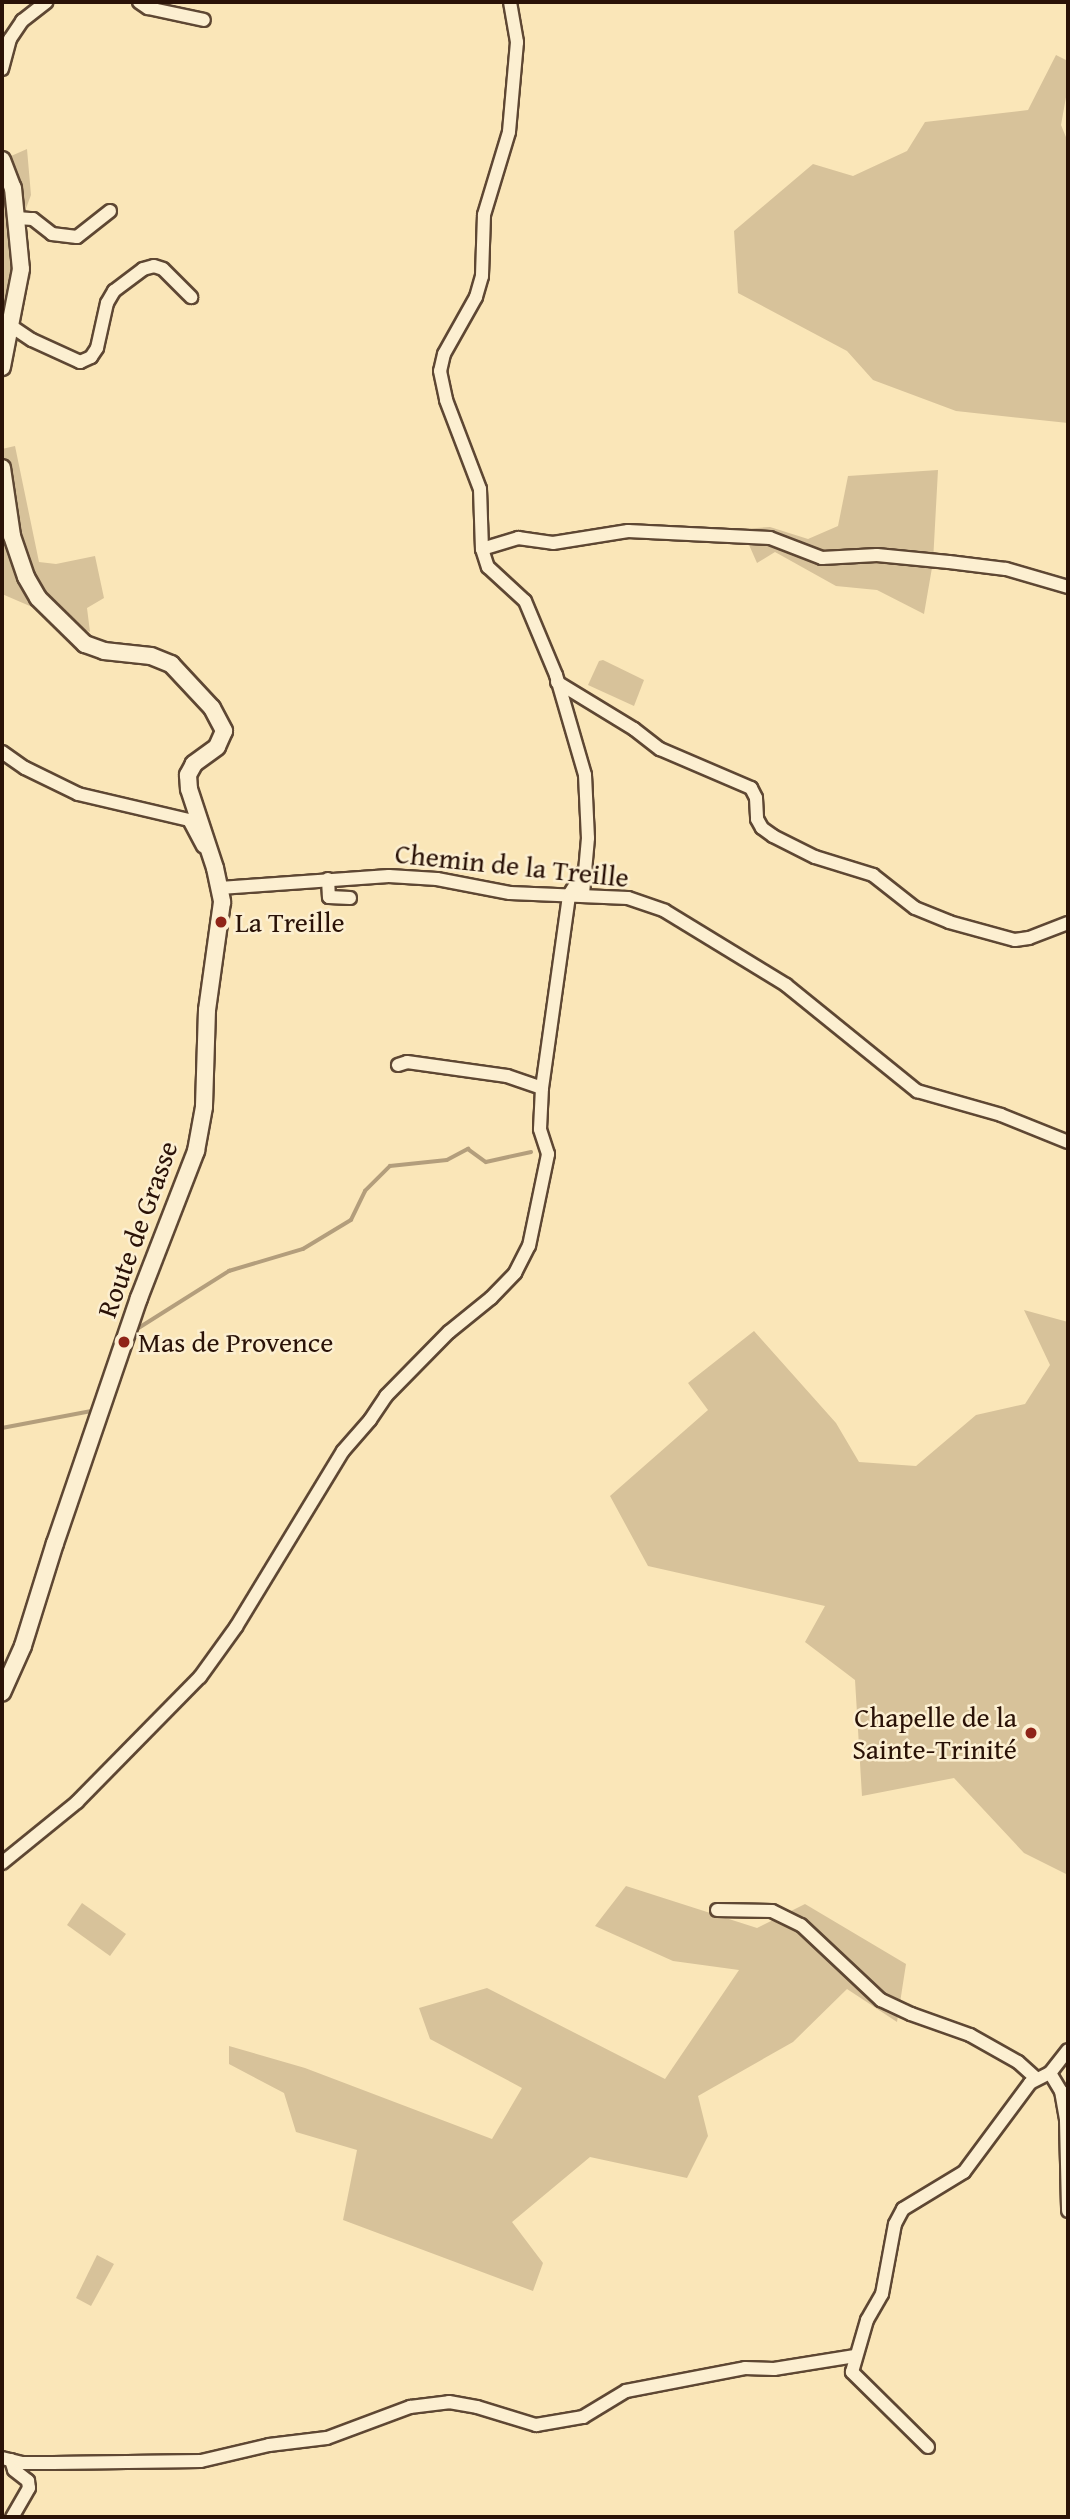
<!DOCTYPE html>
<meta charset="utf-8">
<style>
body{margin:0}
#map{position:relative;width:1070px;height:2519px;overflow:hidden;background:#fae6b8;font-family:"Gentium Book Plus",serif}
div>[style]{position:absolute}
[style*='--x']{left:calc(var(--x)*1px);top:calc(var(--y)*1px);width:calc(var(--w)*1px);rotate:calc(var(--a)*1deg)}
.green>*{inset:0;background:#d7c29a}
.stream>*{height:3.5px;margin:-1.75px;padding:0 1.75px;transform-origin:1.75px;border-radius:1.75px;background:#b39e7c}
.roads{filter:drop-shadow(2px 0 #5e4733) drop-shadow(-2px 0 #5e4733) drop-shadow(0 2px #5e4733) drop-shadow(0 -2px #5e4733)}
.minor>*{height:12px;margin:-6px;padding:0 6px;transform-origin:6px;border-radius:6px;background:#fcefd1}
.tertiary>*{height:16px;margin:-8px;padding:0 8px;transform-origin:8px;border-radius:8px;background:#fcefd1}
.dots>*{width:19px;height:19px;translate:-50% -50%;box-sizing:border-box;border:4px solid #fcefd1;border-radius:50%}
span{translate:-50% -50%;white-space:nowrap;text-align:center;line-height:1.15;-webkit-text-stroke:5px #fcefd1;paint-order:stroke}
.street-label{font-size:28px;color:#2a1207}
.poi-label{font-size:28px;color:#2a1207}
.left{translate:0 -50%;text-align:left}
.right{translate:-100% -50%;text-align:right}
.frame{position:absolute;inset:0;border:4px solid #2a1207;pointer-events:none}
</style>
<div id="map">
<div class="green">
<div style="clip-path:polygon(1056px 55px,1068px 61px,1068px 86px,1061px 125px,1068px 142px,1068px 423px,956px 411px,873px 380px,847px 351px,738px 293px,734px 231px,813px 164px,853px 176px,907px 151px,925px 122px,1028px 110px)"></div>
<div style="clip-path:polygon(27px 149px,31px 195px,25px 211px,31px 277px,8px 322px,2px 347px,2px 160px)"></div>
<div style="clip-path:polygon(15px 446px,39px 562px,56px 564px,95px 556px,104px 598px,87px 608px,90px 632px,2px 594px,2px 449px)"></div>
<div style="clip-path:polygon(938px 470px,933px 562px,924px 614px,877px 590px,836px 586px,775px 552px,757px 563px,742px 529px,770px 527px,808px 539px,838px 526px,848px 476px)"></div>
<div style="clip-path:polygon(603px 660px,644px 680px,634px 706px,588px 685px,599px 661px)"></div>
<div style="clip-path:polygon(1024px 1310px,1068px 1322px,1068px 1875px,1024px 1853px,954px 1778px,862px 1796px,855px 1680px,805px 1642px,825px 1606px,648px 1566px,610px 1496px,708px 1410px,688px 1383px,754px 1331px,836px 1423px,859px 1462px,916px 1466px,976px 1415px,1025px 1404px,1050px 1365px)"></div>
<div style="clip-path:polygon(626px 1886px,757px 1928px,805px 1904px,906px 1964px,897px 2022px,847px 1989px,793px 2042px,698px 2096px,708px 2136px,687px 2178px,590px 2157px,512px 2222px,543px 2263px,533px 2291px,343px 2220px,357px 2150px,296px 2132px,284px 2093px,229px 2064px,229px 2046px,305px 2068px,492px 2139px,522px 2088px,430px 2039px,419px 2008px,487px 1988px,665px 2079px,739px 1970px,673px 1961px,595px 1926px)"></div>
<div style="clip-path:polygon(82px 1903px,126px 1934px,110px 1956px,67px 1925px)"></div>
<div style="clip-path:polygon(97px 2255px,114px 2264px,91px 2306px,76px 2298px)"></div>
</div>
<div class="stream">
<div style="--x:137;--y:1329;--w:109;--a:-32.2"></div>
<div style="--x:229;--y:1271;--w:77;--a:-16.6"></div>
<div style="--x:303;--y:1249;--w:56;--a:-31.1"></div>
<div style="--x:351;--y:1220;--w:32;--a:-64"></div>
<div style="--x:365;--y:1191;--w:35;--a:-45"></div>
<div style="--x:390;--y:1166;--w:57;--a:-6"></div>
<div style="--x:447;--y:1160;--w:24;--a:-28"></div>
<div style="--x:468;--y:1149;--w:22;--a:36"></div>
<div style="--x:486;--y:1162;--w:46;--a:-12.5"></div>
<div style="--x:2;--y:1428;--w:92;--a:-10.7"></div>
</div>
<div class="roads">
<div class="minor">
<div style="--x:139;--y:2;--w:11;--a:34"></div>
<div style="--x:148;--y:8;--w:57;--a:12.1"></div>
<div style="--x:510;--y:2;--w:41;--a:80.1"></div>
<div style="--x:517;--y:42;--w:90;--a:95.1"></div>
<div style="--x:509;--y:132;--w:87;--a:106.8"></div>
<div style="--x:484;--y:215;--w:61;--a:91.9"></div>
<div style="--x:482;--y:276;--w:22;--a:106"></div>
<div style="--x:476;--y:297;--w:65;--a:119.3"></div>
<div style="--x:444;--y:354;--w:17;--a:103"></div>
<div style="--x:440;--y:371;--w:30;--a:78"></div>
<div style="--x:446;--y:400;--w:95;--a:69.1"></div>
<div style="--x:480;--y:489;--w:60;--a:88.1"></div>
<div style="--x:482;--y:549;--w:19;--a:72"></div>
<div style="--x:488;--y:567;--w:50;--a:42.6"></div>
<div style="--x:525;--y:601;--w:80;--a:67.3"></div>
<div style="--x:556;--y:675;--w:104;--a:73.8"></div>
<div style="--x:585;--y:775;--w:63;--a:87.3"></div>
<div style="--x:588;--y:838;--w:56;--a:95.1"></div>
<div style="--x:2;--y:69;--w:31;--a:-75"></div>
<div style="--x:10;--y:39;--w:22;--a:-56"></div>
<div style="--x:22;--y:21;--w:31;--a:-38"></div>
<div style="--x:17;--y:218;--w:16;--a:4"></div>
<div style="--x:33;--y:219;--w:24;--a:38"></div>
<div style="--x:52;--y:234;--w:25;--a:7"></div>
<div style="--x:77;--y:237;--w:42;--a:-38.2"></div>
<div style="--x:11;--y:326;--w:25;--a:34"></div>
<div style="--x:32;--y:340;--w:53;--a:24.6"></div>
<div style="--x:80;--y:362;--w:12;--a:-24"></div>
<div style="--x:91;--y:357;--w:11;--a:-56"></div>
<div style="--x:97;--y:348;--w:46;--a:-77.5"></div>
<div style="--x:107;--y:303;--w:14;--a:-60"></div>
<div style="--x:114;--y:291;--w:36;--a:-37"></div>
<div style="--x:143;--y:269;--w:11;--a:-15"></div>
<div style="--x:154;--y:266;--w:9;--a:18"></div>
<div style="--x:163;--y:269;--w:40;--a:45"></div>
<div style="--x:482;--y:549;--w:38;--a:-17"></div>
<div style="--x:518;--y:538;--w:35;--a:8"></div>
<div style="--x:553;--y:543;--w:76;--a:-9.1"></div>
<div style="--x:628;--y:531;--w:142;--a:2.8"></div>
<div style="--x:770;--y:538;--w:56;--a:21"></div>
<div style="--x:822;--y:558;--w:55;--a:-3.1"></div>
<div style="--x:877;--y:555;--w:72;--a:5.6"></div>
<div style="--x:949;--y:562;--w:57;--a:7"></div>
<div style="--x:1006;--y:569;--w:65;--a:16.2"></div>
<div style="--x:557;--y:682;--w:90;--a:31.4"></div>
<div style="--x:634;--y:729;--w:33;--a:38"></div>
<div style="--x:660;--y:749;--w:99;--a:23.2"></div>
<div style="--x:751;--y:788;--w:11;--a:63"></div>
<div style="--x:756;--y:798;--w:21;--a:87"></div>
<div style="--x:757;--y:819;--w:10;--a:61"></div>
<div style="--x:762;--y:828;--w:14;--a:36"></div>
<div style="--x:773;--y:836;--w:47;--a:26.6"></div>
<div style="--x:815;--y:857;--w:61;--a:17.2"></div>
<div style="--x:873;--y:875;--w:53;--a:38.2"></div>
<div style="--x:915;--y:908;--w:37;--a:22"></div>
<div style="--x:949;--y:922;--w:68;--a:15.3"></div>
<div style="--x:1015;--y:940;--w:14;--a:-8"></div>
<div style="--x:1029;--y:938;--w:42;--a:-21"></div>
<div style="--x:2;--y:752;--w:28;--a:35"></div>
<div style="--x:25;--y:768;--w:59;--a:26.1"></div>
<div style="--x:78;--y:794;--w:114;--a:13.2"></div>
<div style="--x:189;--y:820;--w:30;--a:62"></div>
<div style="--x:328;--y:879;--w:18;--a:87"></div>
<div style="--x:329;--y:897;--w:21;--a:3"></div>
<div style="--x:220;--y:888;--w:169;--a:-4.1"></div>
<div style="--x:389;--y:876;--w:48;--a:3.6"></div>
<div style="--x:437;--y:879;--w:74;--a:10.9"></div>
<div style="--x:510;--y:893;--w:118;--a:2.4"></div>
<div style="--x:628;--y:898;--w:39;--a:19"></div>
<div style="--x:665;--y:911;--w:142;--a:31.4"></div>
<div style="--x:786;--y:985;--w:169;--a:39"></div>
<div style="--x:917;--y:1091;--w:87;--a:15.9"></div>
<div style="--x:1001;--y:1115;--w:72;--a:21.9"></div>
<div style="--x:398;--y:1065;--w:9;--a:-18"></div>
<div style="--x:407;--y:1062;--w:101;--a:8"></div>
<div style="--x:507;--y:1076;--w:37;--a:19"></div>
<div style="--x:2;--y:1863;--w:97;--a:-39.1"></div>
<div style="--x:77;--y:1802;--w:175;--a:-45.5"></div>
<div style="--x:200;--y:1677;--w:62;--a:-54.2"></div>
<div style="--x:236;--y:1627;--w:206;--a:-58.7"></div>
<div style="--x:343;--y:1451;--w:41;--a:-48.9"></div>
<div style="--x:370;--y:1420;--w:29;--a:-56"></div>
<div style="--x:386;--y:1396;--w:90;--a:-45.5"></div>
<div style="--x:449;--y:1332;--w:54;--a:-39"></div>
<div style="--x:491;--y:1298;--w:35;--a:-46"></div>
<div style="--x:515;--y:1273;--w:30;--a:-63"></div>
<div style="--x:529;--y:1246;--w:94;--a:-78.3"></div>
<div style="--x:548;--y:1154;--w:26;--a:-108"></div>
<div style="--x:540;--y:1129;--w:41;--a:-87.2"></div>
<div style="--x:542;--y:1088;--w:195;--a:-82"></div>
<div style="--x:569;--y:895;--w:31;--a:-58"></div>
<div style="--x:717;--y:1910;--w:55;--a:1"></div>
<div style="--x:772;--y:1911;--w:32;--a:26"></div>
<div style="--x:801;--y:1925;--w:110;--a:43.2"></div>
<div style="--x:881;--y:2000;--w:33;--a:25"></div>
<div style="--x:911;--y:2014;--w:63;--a:19.6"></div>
<div style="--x:970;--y:2035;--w:55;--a:29.4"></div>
<div style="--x:1018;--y:2062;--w:25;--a:42"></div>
<div style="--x:1050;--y:2073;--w:21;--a:59"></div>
<div style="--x:1061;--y:2091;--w:29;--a:80"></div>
<div style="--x:1066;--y:2120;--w:91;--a:88.7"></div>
<div style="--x:928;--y:2447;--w:107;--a:-135.4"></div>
<div style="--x:852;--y:2372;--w:54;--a:-73.9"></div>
<div style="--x:867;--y:2320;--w:30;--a:-60"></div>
<div style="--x:882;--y:2294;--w:71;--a:-79.5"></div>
<div style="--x:895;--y:2224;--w:17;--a:-62"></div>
<div style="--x:903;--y:2209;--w:71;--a:-31.2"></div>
<div style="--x:964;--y:2172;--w:111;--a:-53.4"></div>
<div style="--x:1030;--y:2083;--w:22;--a:-27"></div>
<div style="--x:1050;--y:2073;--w:29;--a:-52"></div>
<div style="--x:2;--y:2458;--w:21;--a:14"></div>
<div style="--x:22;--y:2463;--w:31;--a:0"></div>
<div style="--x:53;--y:2463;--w:148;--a:-0.8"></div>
<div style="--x:201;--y:2461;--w:70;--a:-13.2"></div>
<div style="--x:269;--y:2445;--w:58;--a:-6.9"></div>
<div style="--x:327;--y:2438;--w:89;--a:-20.5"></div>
<div style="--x:410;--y:2407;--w:39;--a:-7"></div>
<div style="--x:449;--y:2402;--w:28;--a:10"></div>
<div style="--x:477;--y:2407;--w:62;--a:17"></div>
<div style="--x:536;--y:2425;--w:48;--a:-9.7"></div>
<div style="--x:583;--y:2417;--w:50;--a:-31.2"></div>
<div style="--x:626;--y:2391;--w:121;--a:-10.9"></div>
<div style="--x:745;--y:2368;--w:29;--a:2"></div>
<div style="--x:774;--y:2369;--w:82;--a:-9.1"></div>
<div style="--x:11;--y:2460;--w:10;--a:73"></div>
<div style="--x:14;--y:2470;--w:18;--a:38"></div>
<div style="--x:28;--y:2481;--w:7;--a:82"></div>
<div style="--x:29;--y:2488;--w:34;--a:120"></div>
</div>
<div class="tertiary">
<div style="--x:2;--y:160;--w:30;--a:69"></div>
<div style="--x:13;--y:188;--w:81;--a:84.4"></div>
<div style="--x:21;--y:269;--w:100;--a:101"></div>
<div style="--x:2;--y:468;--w:69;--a:81.6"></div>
<div style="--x:12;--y:536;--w:43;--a:71.1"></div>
<div style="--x:26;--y:577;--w:24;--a:60"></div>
<div style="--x:38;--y:598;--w:66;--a:44.4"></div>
<div style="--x:85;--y:644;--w:20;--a:20"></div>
<div style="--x:104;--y:651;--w:47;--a:6.1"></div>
<div style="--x:151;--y:656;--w:22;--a:22"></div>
<div style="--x:171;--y:664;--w:60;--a:47"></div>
<div style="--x:212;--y:708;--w:26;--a:62"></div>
<div style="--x:224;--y:731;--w:17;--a:114"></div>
<div style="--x:217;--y:747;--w:29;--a:144"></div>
<div style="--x:194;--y:764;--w:13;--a:119"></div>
<div style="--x:188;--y:775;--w:14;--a:86"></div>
<div style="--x:189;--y:789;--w:83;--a:71.8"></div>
<div style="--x:215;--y:868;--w:35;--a:78"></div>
<div style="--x:222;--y:902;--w:109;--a:97.9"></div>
<div style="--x:207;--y:1010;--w:97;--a:91.8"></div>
<div style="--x:204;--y:1107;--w:45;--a:100.3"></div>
<div style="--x:196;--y:1151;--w:158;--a:111.2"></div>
<div style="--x:139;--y:1298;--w:259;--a:108.9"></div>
<div style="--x:55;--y:1543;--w:108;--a:107.3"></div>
<div style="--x:23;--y:1646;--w:51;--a:114.1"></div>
</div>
</div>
<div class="dots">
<div style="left:221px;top:922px;background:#8f2418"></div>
<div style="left:124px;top:1342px;background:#8f2418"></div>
<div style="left:1031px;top:1733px;background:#8f2418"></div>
</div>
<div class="street-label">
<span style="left:512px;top:865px;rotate:6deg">Chemin de la Treille</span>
<span style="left:137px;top:1229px;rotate:-70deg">Route de Grasse</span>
</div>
<div class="poi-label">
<span class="left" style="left:235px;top:922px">La Treille</span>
<span class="left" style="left:138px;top:1342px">Mas de Provence</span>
<span class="right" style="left:1017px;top:1733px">Chapelle de la<br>Sainte-Trinité</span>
</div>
<div class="frame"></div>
</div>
